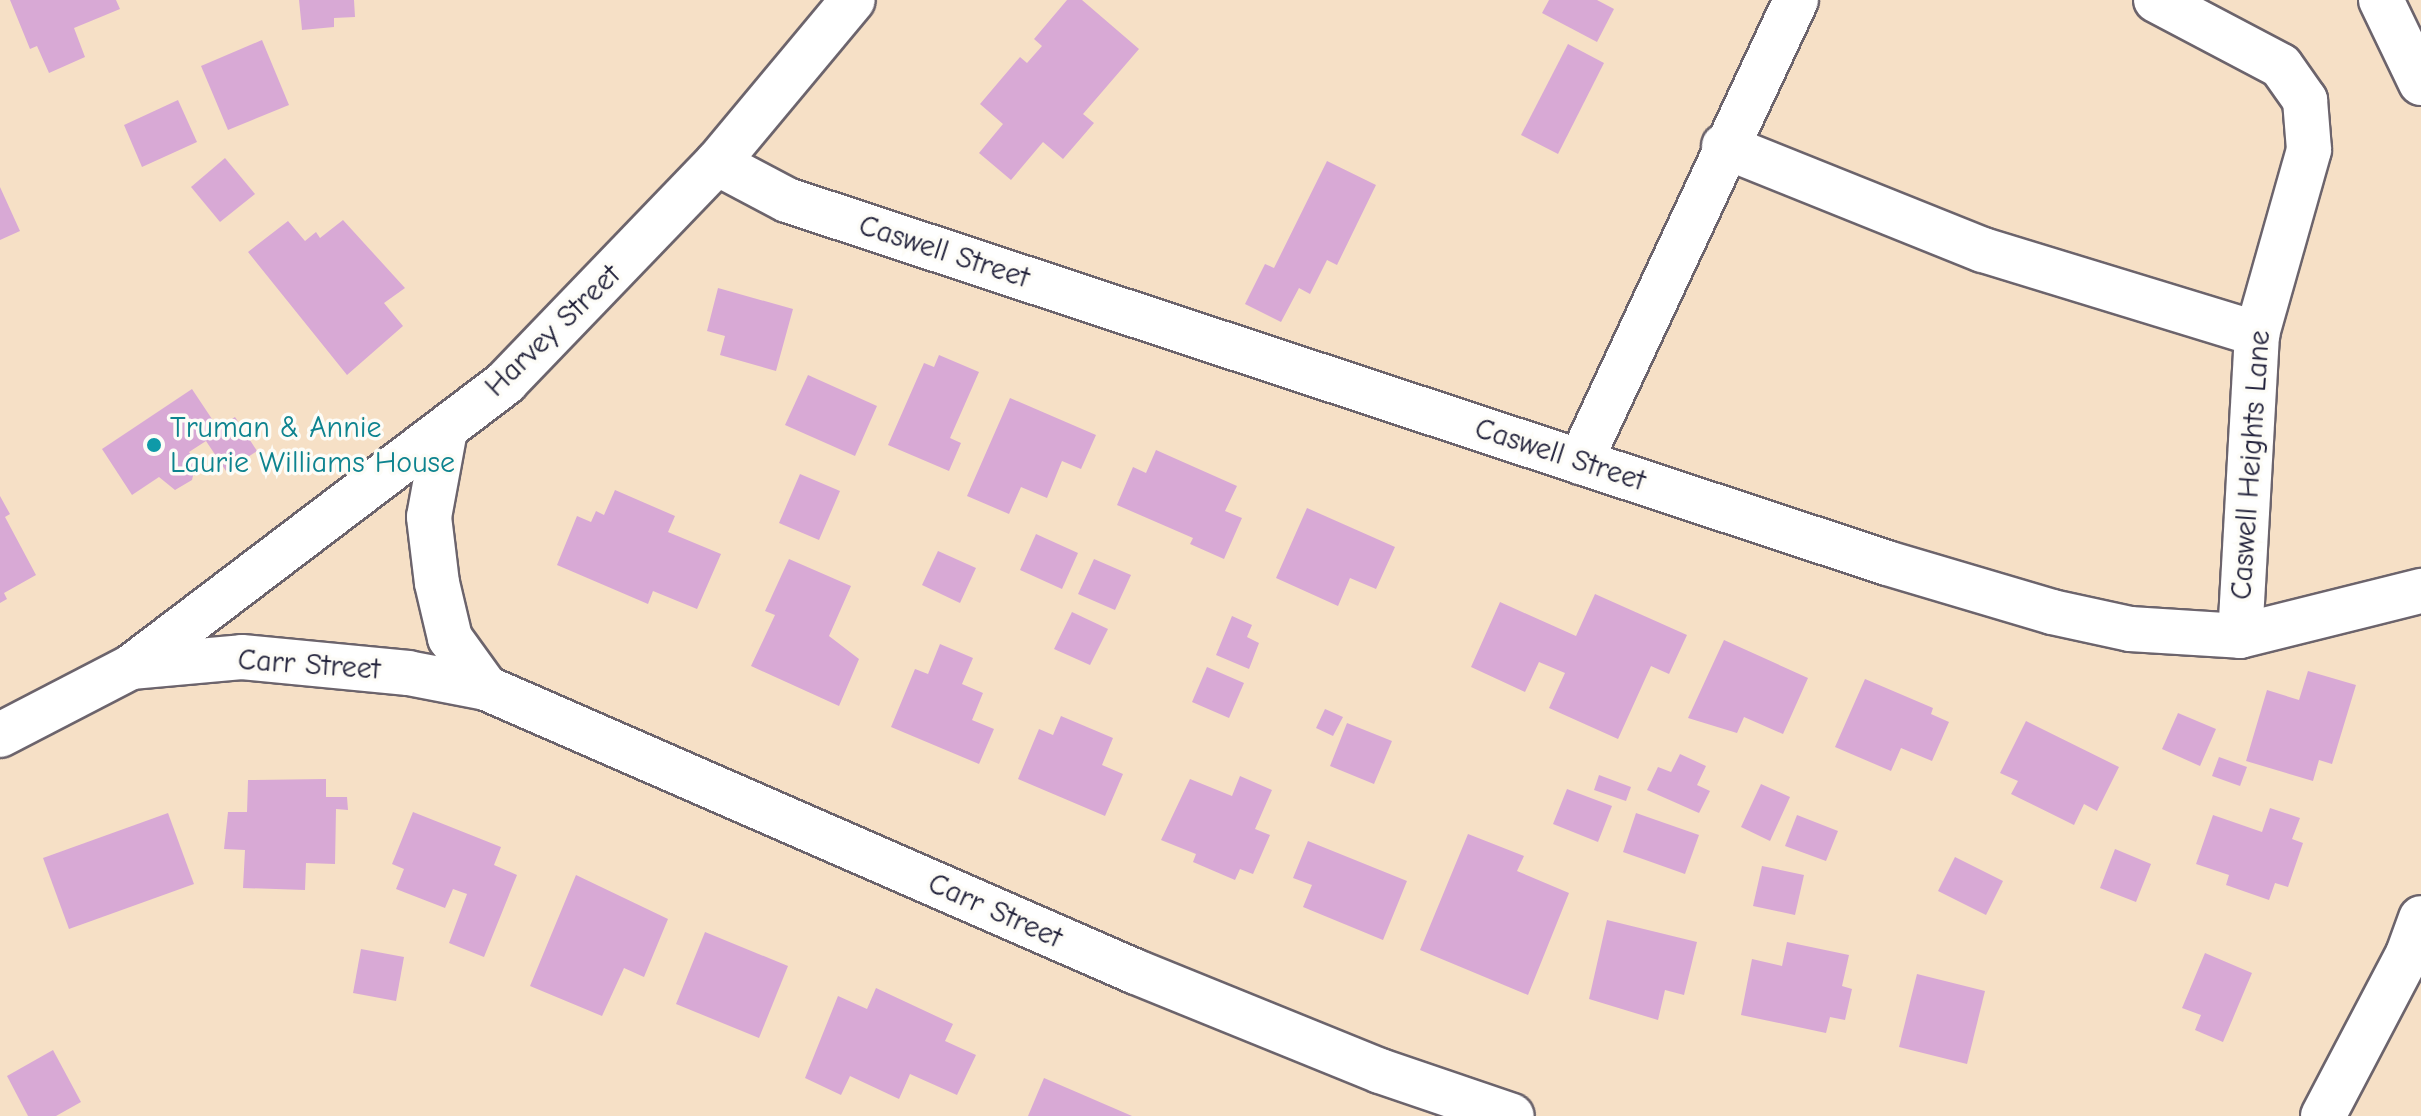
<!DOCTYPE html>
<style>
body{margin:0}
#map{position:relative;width:2421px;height:1116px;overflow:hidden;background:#f6e0c6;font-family:"Comic Neue",sans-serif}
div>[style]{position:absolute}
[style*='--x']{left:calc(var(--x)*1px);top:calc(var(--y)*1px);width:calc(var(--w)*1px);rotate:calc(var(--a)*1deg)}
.building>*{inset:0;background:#d8a9d5}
.roads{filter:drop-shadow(2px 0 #6c646c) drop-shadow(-2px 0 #6c646c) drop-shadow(0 2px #6c646c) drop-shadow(0 -2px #6c646c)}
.minor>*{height:44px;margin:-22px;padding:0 22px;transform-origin:22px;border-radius:22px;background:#fff}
.major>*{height:44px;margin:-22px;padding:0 22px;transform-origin:22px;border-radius:22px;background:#fff}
.dots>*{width:22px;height:22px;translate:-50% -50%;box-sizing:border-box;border:4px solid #fdfcf7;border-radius:50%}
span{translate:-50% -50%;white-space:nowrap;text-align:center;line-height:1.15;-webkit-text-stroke:7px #fdfcf7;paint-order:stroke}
.street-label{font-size:30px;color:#22223b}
.culture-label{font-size:30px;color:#0d838f}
.left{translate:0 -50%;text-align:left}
</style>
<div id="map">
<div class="building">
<div style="clip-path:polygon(10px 0,116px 0,120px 9px,74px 28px,85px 57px,49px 73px,37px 46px,30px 49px)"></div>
<div style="clip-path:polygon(299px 0,354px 0,355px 17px,334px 18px,334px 27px,302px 30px)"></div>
<div style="clip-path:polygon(1067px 0,1082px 0,1139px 49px,1083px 114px,1094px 123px,1063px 159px,1043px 142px,1011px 180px,979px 153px,1003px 124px,980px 104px,1020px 57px,1027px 63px,1042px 46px,1034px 39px)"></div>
<div style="clip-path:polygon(1549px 0,1597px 0,1614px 9px,1597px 42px,1542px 13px)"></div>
<div style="clip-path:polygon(262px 40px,289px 105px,228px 130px,201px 66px)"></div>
<div style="clip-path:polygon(1568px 44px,1604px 63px,1558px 154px,1521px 135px)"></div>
<div style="clip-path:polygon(178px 100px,197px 142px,142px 167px,124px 125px)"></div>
<div style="clip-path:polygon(225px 158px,255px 194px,220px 222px,191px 187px)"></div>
<div style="clip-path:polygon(1327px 161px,1376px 185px,1337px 265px,1327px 260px,1310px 294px,1299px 288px,1281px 322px,1245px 304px,1265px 264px,1274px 268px)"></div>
<div style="clip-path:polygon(0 187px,20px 231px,0 240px)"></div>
<div style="clip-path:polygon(343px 220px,405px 288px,384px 303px,403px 326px,347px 375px,248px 252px,288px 221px,305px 241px,316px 232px,320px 238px)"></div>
<div style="clip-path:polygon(718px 288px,793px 309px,776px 371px,720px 355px,725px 336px,707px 331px)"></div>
<div style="clip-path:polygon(939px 355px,979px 372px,950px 438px,961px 443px,949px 471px,888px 445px,924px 363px,934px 367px)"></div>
<div style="clip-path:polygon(808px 375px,877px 406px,855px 456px,785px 425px)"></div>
<div style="clip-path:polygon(192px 389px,218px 428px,235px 417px,257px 451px,226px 471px,206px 441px,189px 452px,196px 463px,192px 480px,175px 490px,159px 477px,132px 495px,102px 449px)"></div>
<div style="clip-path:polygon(1010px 398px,1096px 435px,1081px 469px,1062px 461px,1047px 498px,1021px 487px,1009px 514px,967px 496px)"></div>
<div style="clip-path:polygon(1156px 450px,1237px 486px,1225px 511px,1242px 518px,1224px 559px,1190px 544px,1193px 538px,1117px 505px,1133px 467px,1146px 473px)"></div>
<div style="clip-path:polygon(800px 474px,840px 491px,819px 540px,779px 523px)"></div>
<div style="clip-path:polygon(615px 490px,675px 516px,668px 532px,721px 554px,697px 609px,653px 591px,648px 604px,557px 565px,577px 516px,591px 522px,596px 511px,604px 515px)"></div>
<div style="clip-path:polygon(0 496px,10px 514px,5px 517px,36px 575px,4px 593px,7px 599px,0 603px)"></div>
<div style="clip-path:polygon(1307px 508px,1395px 547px,1376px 589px,1350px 578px,1338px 606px,1276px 578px)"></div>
<div style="clip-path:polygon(1036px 534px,1078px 553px,1062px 589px,1020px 570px)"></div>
<div style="clip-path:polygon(938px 551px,976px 568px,960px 603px,922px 585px)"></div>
<div style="clip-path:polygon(789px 559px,851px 586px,829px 636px,859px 659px,839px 706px,751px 666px,775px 615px,765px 611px)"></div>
<div style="clip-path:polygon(1094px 559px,1131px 575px,1115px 610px,1078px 594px)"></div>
<div style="clip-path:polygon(1595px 594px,1687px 635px,1669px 674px,1651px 666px,1618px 739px,1549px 708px,1565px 673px,1539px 662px,1525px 692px,1471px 667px,1500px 602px,1576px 636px)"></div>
<div style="clip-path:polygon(1072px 612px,1108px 629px,1090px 665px,1054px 649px)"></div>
<div style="clip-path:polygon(1232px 616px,1252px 625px,1247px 637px,1259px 643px,1249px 669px,1216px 655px)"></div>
<div style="clip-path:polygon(1724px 640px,1808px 678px,1783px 734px,1744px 717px,1737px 733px,1688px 718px)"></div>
<div style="clip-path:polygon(940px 644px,973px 658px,962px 684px,983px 693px,972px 720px,994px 729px,979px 764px,891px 727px,915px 669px,928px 674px)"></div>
<div style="clip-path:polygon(1207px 667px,1244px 683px,1229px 718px,1192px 702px)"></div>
<div style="clip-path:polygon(2308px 671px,2356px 685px,2332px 764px,2319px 760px,2313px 781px,2246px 761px,2267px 690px,2299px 700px)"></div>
<div style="clip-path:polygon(1865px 679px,1933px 708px,1931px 714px,1949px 722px,1932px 761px,1901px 748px,1891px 771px,1835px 747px)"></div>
<div style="clip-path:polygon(1325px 709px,1343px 717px,1333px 736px,1316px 728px)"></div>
<div style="clip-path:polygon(2178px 713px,2216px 729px,2200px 766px,2162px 749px)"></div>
<div style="clip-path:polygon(1061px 716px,1113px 738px,1102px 765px,1123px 774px,1105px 816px,1018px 779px,1039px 729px,1053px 735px)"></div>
<div style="clip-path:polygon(2026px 721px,2119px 767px,2097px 811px,2084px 804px,2074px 825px,2011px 794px,2018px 781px,2000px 773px)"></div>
<div style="clip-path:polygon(1347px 723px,1392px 741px,1374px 784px,1330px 766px)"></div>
<div style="clip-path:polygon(1680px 754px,1706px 766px,1697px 785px,1710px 791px,1699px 813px,1647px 790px,1658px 767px,1671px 772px)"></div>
<div style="clip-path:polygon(2219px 757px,2247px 767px,2240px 786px,2212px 776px)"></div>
<div style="clip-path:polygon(1599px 775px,1631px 787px,1626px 801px,1594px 790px)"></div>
<div style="clip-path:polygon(1240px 776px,1272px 790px,1255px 829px,1270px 835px,1253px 874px,1240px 869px,1235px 880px,1193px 862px,1196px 854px,1161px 840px,1190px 779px,1232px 796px)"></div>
<div style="clip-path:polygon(326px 779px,326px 797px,347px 797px,348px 810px,336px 809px,335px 864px,306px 863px,305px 890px,243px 888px,245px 850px,224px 849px,228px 812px,247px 812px,248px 780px)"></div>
<div style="clip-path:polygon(1761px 784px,1790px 797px,1770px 841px,1741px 827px)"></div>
<div style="clip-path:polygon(1567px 789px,1612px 806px,1598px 842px,1553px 824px)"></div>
<div style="clip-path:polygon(2270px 808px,2300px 818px,2292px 839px,2303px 843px,2288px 887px,2275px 883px,2269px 900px,2226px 885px,2229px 875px,2196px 864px,2213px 815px,2262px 832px)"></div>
<div style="clip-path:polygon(413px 812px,501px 847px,494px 865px,517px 875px,484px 957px,449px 943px,467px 894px,453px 889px,445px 908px,396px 889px,404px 869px,392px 864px)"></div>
<div style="clip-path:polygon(168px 813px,194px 884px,69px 929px,43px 858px)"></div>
<div style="clip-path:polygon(1636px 813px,1699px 835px,1685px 874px,1623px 852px)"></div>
<div style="clip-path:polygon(1797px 815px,1838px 831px,1826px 861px,1785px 846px)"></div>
<div style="clip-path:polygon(1468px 834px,1524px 856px,1517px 871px,1569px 893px,1528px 995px,1420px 950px)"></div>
<div style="clip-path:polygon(1308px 841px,1407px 881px,1383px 940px,1303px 907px,1312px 885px,1293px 878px)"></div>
<div style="clip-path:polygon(2115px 849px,2151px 864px,2136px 902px,2100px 888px)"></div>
<div style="clip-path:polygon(1955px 857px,2003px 881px,1986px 915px,1938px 891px)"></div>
<div style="clip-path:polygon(1762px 866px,1804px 875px,1795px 915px,1753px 906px)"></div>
<div style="clip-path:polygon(576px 875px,668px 919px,644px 977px,624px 968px,602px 1016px,530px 986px)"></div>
<div style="clip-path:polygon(1607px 920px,1697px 942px,1684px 995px,1665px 990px,1658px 1020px,1589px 999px)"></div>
<div style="clip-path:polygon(705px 932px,788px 966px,759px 1038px,676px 1004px)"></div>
<div style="clip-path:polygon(1787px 942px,1849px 955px,1842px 986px,1852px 989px,1845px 1020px,1830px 1017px,1826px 1033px,1741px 1015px,1752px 959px,1782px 966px)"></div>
<div style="clip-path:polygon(361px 949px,404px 957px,396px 1001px,353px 993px)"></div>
<div style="clip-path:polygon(2205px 953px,2252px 973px,2223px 1042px,2195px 1030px,2201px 1015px,2182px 1008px)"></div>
<div style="clip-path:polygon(1917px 974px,1985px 991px,1967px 1064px,1899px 1047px)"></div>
<div style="clip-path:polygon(876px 988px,953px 1024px,945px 1041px,976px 1055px,957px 1095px,910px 1074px,899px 1099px,850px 1076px,841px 1095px,805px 1078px,838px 996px,867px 1009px)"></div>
<div style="clip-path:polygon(53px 1050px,81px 1102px,56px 1116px,28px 1116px,7px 1076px)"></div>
<div style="clip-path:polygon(1044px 1078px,1132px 1116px,1028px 1116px)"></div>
</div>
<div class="roads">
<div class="minor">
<div style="--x:2156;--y:0;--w:141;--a:27.8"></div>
<div style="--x:2281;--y:66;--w:42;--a:54.8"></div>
<div style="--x:2305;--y:100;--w:50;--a:85.4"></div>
<div style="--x:2309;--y:150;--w:191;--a:105.8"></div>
<div style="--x:2257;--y:334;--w:302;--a:93.2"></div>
<div style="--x:1724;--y:146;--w:279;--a:21.9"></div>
<div style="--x:1983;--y:250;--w:287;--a:17"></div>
<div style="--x:717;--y:163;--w:79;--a:27.9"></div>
<div style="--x:787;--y:200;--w:1158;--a:18.26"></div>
<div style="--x:1887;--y:563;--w:172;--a:16.5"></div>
<div style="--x:2052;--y:612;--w:80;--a:12.3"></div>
<div style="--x:2130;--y:629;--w:110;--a:3.6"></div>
<div style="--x:2240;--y:636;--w:187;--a:-14"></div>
<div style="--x:445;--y:430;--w:88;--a:100.4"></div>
<div style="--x:429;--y:517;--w:66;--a:83.1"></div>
<div style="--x:437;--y:583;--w:57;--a:76.7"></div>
<div style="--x:450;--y:638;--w:62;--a:54.2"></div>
<div style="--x:1580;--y:462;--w:510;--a:-64.94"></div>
<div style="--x:131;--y:667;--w:111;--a:-5.1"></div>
<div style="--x:242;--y:657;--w:167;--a:5.5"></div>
<div style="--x:408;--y:673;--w:79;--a:10.9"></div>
<div style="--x:486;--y:688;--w:709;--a:23.6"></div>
<div style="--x:1136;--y:972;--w:263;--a:22.1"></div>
<div style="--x:1380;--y:1071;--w:139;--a:18.8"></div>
<div style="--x:0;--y:735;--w:148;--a:-27.4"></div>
<div style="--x:131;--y:667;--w:471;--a:-37.2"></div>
<div style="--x:506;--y:382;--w:304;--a:-46.1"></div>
<div style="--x:717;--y:163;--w:212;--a:-50.2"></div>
<div style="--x:2323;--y:1116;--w:183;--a:-62.3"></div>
<div style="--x:2408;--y:954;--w:38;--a:-70"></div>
</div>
<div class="major">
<div style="--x:2381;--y:0;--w:92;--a:64.3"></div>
</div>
</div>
<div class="dots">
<div style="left:154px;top:445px;background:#0f9aa8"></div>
</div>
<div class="street-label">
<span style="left:944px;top:252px;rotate:18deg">Caswell Street</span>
<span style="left:553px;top:331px;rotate:-44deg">Harvey Street</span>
<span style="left:1560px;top:455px;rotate:18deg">Caswell Street</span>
<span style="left:2251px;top:465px;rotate:-86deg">Caswell Heights Lane</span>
<span style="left:309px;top:665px;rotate:4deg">Carr Street</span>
<span style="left:995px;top:911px;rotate:24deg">Carr Street</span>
</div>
<div class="culture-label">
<span class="left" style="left:170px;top:445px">Truman &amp; Annie<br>Laurie Williams House</span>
</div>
</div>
